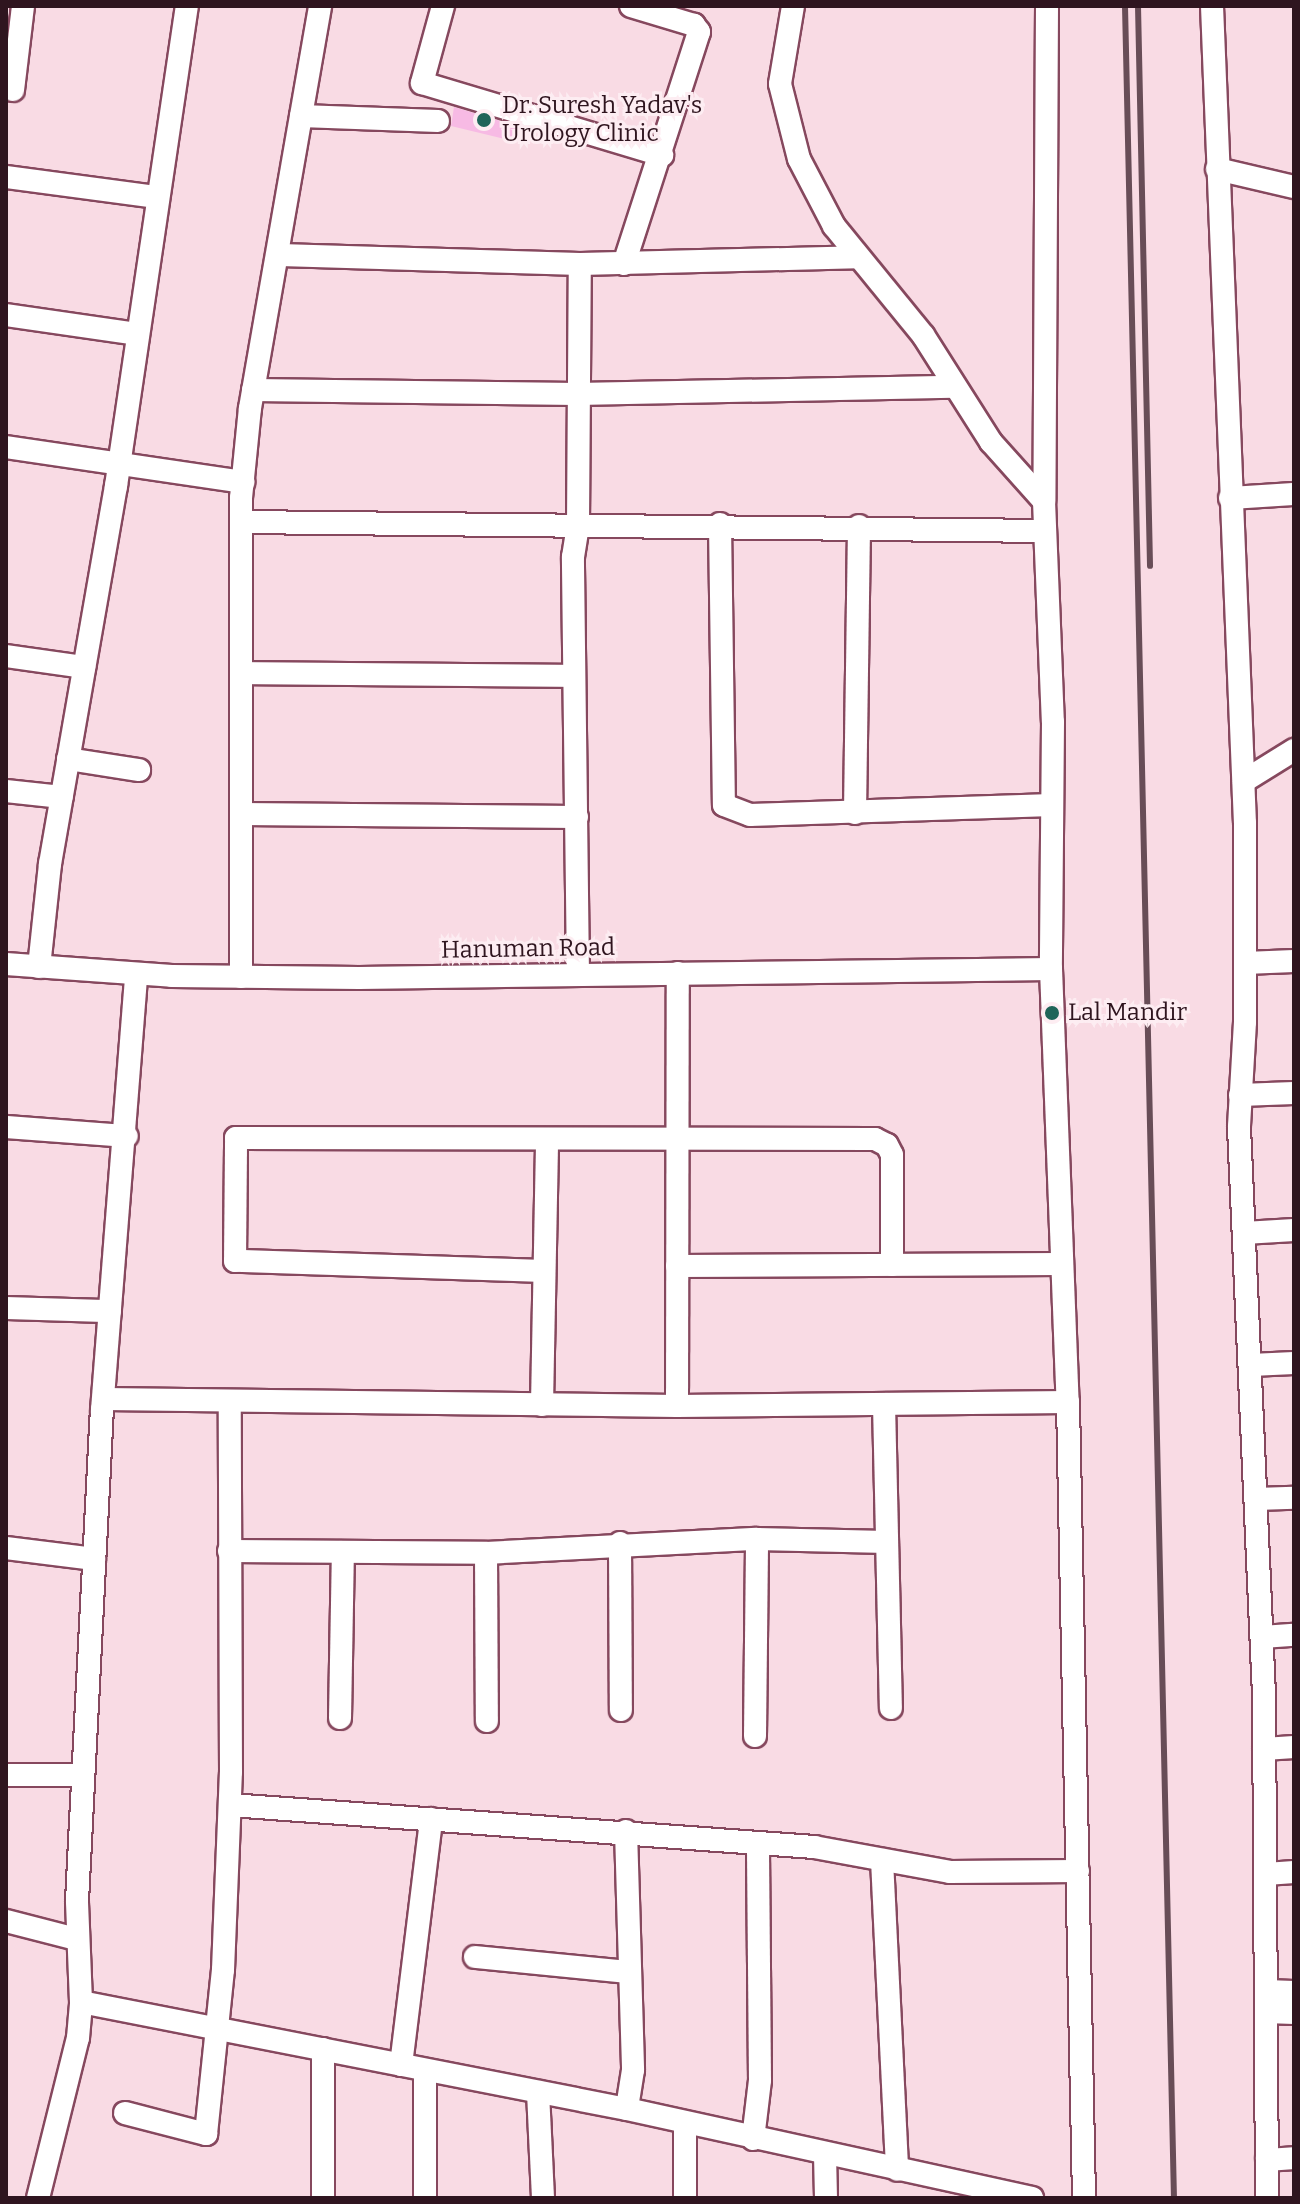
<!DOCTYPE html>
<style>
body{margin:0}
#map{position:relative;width:1300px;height:2204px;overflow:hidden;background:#f9dbe4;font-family:Bitter,serif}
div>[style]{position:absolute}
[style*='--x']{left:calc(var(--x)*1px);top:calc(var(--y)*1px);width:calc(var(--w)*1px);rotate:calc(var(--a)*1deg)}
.building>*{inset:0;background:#f7bae4}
.roads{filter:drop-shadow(2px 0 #86485e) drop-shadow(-2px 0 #86485e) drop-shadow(0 2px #86485e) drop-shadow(0 -2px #86485e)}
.minor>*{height:22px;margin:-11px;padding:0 11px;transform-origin:11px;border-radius:11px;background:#fff}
.rail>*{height:6px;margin:-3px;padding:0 3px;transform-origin:3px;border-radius:3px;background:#684d57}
.dots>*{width:22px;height:22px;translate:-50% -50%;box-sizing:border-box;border:4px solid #fdedf2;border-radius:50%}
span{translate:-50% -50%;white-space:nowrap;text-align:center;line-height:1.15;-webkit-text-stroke:6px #fdedf2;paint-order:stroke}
.poi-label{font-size:24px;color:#2f151f}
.left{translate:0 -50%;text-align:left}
.street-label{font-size:24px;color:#2f151f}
.frame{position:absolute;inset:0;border:8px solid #2f151f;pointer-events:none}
</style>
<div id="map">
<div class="building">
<div style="clip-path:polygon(454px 107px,517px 126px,513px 141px,451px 126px)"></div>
</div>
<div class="roads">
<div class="minor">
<div style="--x:443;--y:6;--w:80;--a:105.3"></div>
<div style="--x:422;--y:83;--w:251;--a:16.7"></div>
<div style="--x:793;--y:6;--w:79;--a:99.5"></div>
<div style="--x:780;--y:84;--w:77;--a:75.8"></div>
<div style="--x:799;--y:159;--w:76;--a:62.4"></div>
<div style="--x:834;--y:226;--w:141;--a:50.8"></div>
<div style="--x:923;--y:335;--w:127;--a:57.6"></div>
<div style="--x:991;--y:442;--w:79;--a:48.1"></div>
<div style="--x:1047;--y:6;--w:495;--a:90.3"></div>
<div style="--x:1044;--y:501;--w:221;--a:87.7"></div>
<div style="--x:1053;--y:722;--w:247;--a:90.5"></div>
<div style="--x:1051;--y:969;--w:433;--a:87.8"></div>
<div style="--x:1068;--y:1402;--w:796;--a:88.85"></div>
<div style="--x:1212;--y:6;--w:818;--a:87.69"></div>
<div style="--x:1245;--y:823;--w:199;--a:90"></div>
<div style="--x:1245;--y:1022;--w:105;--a:93.3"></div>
<div style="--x:1239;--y:1127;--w:570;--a:87.48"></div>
<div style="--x:1264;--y:1696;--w:502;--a:89.66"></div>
<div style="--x:13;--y:90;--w:85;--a:-83.2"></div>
<div style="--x:301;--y:116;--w:137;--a:2.1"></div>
<div style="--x:1217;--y:169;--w:79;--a:13.2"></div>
<div style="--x:6;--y:177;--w:151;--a:7.6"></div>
<div style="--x:280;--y:255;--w:300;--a:1.7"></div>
<div style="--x:580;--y:264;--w:277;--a:-1.4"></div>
<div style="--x:624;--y:264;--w:244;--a:-72.1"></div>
<div style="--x:699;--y:32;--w:9;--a:-126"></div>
<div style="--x:694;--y:25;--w:66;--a:-163.2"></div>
<div style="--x:6;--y:315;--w:133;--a:8.2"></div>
<div style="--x:253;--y:390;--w:324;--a:0.7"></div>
<div style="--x:577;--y:394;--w:376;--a:-1.1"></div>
<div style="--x:6;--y:447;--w:240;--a:8.4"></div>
<div style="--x:1230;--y:498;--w:64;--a:-3.6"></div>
<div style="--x:241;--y:522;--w:804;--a:0.64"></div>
<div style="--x:720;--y:524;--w:281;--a:89.2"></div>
<div style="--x:724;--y:805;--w:28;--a:21"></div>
<div style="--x:750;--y:815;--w:302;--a:-1.9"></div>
<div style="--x:6;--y:656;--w:79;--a:8"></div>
<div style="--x:242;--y:673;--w:332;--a:0.5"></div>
<div style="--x:68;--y:759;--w:72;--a:8.8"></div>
<div style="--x:1244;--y:781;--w:59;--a:-31.8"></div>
<div style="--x:6;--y:791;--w:56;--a:6.1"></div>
<div style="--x:855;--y:813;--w:287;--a:-89.2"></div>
<div style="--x:241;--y:814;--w:336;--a:0.5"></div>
<div style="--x:1245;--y:963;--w:49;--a:-2.3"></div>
<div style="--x:6;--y:964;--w:166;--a:4.1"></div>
<div style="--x:172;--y:976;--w:187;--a:0.6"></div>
<div style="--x:359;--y:978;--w:692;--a:-0.75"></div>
<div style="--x:39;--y:967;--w:104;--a:-83.9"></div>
<div style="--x:50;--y:864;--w:384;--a:-80.1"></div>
<div style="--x:116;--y:486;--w:485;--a:-81.6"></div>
<div style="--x:578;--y:975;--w:418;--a:-90.7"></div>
<div style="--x:573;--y:557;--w:33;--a:-81"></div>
<div style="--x:578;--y:524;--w:260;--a:-89.6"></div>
<div style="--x:241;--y:977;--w:479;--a:-90"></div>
<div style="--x:241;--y:498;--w:90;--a:-84.3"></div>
<div style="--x:250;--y:408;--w:408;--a:-80.1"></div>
<div style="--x:1240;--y:1095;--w:54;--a:-2.1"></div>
<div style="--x:6;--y:1127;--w:121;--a:4.3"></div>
<div style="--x:1244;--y:1233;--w:50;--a:-3.4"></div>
<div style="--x:677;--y:1266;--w:383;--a:-0.3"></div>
<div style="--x:544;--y:1271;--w:309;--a:-178.1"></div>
<div style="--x:235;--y:1261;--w:123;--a:-89.5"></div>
<div style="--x:236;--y:1138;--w:639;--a:0.09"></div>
<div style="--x:875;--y:1139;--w:13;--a:27"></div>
<div style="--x:887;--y:1145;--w:11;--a:63"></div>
<div style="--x:892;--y:1155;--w:110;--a:90"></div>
<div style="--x:6;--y:1308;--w:104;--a:1.7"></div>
<div style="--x:1251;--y:1365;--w:43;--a:-2.7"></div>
<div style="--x:104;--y:1399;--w:573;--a:0.7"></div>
<div style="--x:677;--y:1406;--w:391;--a:-0.6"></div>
<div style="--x:884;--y:1404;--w:304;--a:88.7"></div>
<div style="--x:542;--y:1405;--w:263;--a:-88.9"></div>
<div style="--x:677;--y:1406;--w:433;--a:-89.9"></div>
<div style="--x:1256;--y:1499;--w:38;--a:-2"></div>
<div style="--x:620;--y:1543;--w:167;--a:89.7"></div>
<div style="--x:6;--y:1548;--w:89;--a:7.1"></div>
<div style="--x:229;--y:1551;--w:257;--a:0.4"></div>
<div style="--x:486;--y:1553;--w:271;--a:-3"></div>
<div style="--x:757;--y:1539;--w:130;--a:1.3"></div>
<div style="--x:486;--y:1553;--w:168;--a:89.7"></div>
<div style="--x:1262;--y:1637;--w:32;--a:-4"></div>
<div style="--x:340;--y:1718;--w:166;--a:-89"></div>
<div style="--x:755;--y:1736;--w:197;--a:-89.4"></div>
<div style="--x:1264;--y:1749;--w:30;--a:-4"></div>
<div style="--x:6;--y:1775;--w:77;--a:0"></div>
<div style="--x:230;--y:1805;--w:586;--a:4.11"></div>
<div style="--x:814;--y:1847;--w:138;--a:10.4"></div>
<div style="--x:950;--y:1872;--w:128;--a:-0.4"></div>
<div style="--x:626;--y:1831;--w:239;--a:88.3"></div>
<div style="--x:633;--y:2070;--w:39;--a:99"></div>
<div style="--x:882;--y:1860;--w:310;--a:87.2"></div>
<div style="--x:1266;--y:1874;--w:28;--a:-4"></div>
<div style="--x:6;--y:1921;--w:72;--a:14.4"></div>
<div style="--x:475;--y:1957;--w:153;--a:5.6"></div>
<div style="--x:1266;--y:1991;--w:28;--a:2"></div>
<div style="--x:81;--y:2002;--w:556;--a:11.09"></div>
<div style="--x:627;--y:2109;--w:415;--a:12.4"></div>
<div style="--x:1266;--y:2012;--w:28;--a:2"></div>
<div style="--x:323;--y:2049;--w:149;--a:90"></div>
<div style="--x:401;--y:2065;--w:248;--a:-83"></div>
<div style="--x:538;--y:2092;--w:106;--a:87.3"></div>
<div style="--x:125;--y:2113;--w:84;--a:14.5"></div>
<div style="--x:206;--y:2134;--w:165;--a:-84.1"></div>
<div style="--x:223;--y:1970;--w:198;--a:-87.7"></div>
<div style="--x:231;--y:1772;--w:371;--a:-90.2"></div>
<div style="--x:753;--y:2139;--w:59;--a:-83.2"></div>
<div style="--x:760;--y:2080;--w:237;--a:-90.5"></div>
<div style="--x:825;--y:2154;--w:44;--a:88.7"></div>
<div style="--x:1267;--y:2160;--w:27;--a:-4"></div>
<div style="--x:38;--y:2198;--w:165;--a:-76"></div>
<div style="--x:78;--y:2038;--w:36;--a:-85"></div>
<div style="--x:81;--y:2002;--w:101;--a:-92.3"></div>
<div style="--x:77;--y:1901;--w:492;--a:-87.1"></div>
<div style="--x:102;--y:1410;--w:437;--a:-85.5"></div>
<div style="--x:425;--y:2198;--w:128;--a:-90"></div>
<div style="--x:685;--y:2198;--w:75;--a:-90"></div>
</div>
</div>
<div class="rail">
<div style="--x:1125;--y:6;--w:2193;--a:88.72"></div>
<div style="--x:1138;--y:6;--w:560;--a:88.77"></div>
</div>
<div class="dots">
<div style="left:484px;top:120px;background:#1f6559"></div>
<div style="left:1052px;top:1013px;background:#1f6559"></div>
</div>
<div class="poi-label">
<span class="left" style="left:502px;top:120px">Dr. Suresh Yadav's<br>Urology Clinic</span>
<span class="left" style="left:1068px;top:1013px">Lal Mandir</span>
</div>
<div class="street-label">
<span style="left:528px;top:949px;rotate:-1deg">Hanuman Road</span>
</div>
<div class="frame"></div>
</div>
